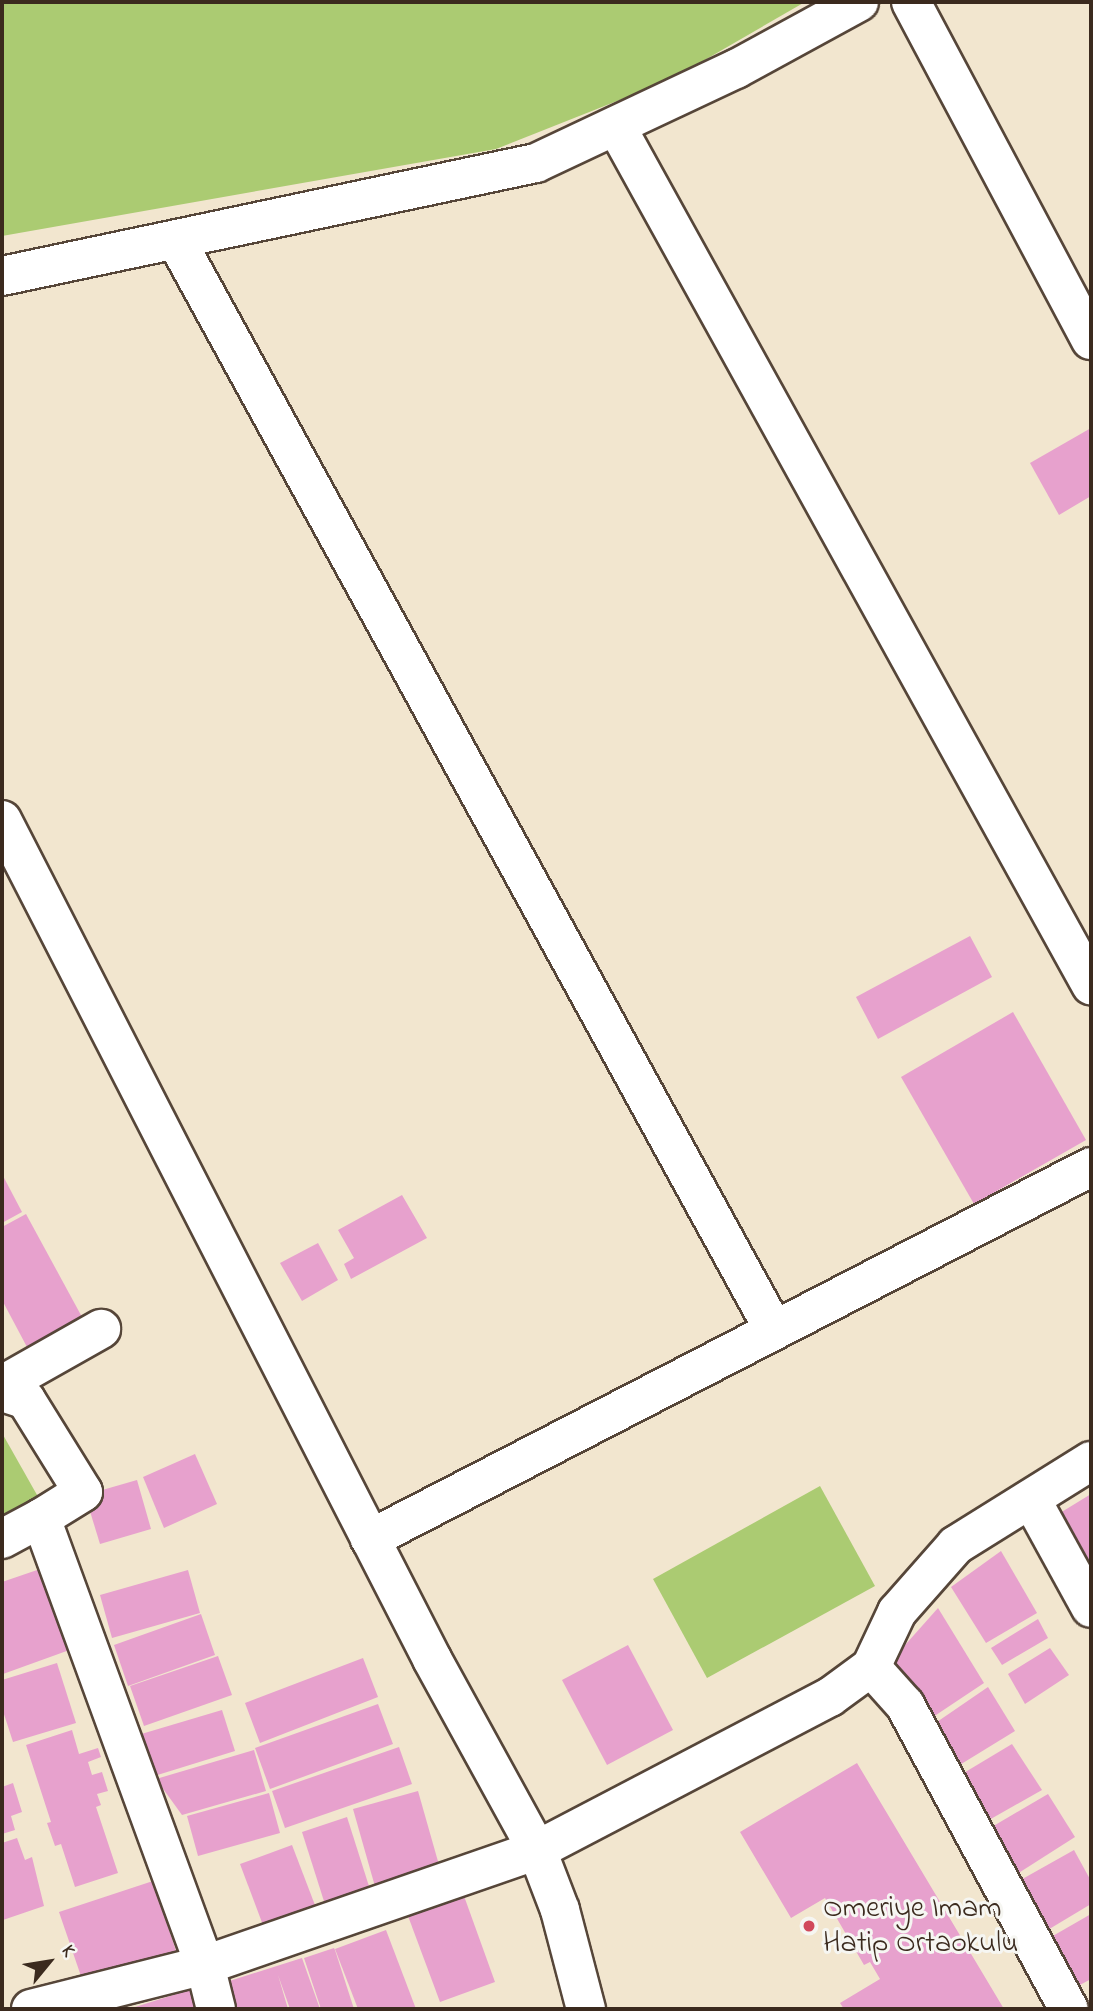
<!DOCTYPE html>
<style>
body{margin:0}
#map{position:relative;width:1093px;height:2011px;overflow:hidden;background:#f2e6cf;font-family:"Indie Flower",sans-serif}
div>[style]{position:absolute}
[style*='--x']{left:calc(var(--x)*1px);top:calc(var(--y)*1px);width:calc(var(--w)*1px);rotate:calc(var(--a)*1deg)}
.green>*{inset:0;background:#abcb72}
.building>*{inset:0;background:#e7a1cd}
.roads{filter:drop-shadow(2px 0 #564639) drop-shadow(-2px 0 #564639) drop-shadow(0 2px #564639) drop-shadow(0 -2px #564639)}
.minor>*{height:38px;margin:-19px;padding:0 19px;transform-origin:19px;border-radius:19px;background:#fff}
.dots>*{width:19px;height:19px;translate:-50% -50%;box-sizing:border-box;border:4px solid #f6f6f2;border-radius:50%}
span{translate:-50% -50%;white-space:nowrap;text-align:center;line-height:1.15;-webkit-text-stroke:6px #f6f6f2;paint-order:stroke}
.poi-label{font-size:30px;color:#3b2a1e}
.left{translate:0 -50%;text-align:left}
.frame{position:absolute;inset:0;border:4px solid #3b2a1e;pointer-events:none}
.north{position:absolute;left:14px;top:1927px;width:70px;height:70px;-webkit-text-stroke:5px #f6f6f2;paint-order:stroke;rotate:60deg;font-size:19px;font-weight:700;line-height:28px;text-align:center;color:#3b2a1e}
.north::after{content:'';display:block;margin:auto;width:24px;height:32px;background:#3b2a1e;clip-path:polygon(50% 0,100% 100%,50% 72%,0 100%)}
</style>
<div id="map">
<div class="green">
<div style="clip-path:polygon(2px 2px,805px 2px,670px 80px,496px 149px,2px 236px)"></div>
<div style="clip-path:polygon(2px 1433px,41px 1502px,2px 1522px)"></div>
<div style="clip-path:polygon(820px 1486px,875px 1586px,707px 1678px,653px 1579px)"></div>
</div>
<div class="building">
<div style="clip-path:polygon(1091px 428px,1091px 496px,1059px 515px,1030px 463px)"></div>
<div style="clip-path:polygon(970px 936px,992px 977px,878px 1039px,856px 997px)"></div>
<div style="clip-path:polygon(1013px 1012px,1086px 1140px,974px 1204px,901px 1077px)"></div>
<div style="clip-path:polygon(2px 1174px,22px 1212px,2px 1223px)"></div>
<div style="clip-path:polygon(402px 1195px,427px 1238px,351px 1279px,344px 1264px,354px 1258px,338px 1230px)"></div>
<div style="clip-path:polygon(26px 1214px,82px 1317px,27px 1347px,2px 1300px,2px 1227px)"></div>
<div style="clip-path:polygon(318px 1243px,338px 1280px,302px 1301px,280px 1263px)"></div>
<div style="clip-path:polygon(195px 1454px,217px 1504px,164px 1528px,143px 1477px)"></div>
<div style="clip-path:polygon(137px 1480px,151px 1529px,100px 1544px,85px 1495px)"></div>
<div style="clip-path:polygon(1091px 1494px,1091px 1566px,1060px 1513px)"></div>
<div style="clip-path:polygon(1001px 1551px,1037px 1613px,986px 1643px,951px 1587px)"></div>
<div style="clip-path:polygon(46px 1567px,75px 1648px,3px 1674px,2px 1582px)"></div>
<div style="clip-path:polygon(188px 1570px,200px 1613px,112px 1638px,100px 1595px)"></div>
<div style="clip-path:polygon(938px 1608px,984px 1683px,927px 1721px,890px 1662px)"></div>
<div style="clip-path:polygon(201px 1614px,215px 1655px,128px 1686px,114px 1645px)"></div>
<div style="clip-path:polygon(1038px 1619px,1048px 1638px,1002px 1665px,991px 1648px)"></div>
<div style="clip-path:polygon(628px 1645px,673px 1730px,607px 1765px,562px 1680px)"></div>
<div style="clip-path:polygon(1050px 1648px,1069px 1675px,1025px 1704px,1008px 1674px)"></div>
<div style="clip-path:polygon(218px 1656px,232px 1695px,144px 1726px,130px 1686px)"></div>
<div style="clip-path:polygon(363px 1658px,378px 1697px,260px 1743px,245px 1703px)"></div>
<div style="clip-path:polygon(57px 1663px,76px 1723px,13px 1742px,2px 1708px,2px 1680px)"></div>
<div style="clip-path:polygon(988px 1687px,1015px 1731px,958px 1766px,934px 1724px)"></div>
<div style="clip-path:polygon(378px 1704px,393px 1744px,270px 1789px,255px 1748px)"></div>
<div style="clip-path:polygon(222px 1710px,235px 1751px,151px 1777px,138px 1735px)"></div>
<div style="clip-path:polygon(72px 1730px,79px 1754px,98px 1748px,101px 1757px,88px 1762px,92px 1775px,102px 1772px,108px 1791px,97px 1794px,101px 1805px,96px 1807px,118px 1873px,75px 1887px,61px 1844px,55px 1846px,47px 1823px,51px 1822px,26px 1745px)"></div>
<div style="clip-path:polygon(1012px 1744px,1042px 1790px,989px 1820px,962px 1774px)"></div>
<div style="clip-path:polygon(399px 1747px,412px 1784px,285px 1828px,272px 1791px)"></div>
<div style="clip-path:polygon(254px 1750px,266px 1791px,182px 1815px,156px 1779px)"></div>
<div style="clip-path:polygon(857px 1763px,1004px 2009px,844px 2009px,840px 2003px,880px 1979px,870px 1962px,864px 1965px,825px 1898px,791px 1918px,740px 1832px)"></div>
<div style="clip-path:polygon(13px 1783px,22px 1812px,11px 1816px,15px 1830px,2px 1834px,2px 1787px)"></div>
<div style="clip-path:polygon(418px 1791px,443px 1879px,378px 1897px,353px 1809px)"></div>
<div style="clip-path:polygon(269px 1793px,280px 1833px,198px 1856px,187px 1816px)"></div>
<div style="clip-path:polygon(1048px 1794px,1075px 1837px,1017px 1874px,990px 1828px)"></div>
<div style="clip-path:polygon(347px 1817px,374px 1902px,329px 1917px,302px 1832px)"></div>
<div style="clip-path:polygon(17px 1838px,25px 1860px,32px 1857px,44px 1906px,3px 1920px,2px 1843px)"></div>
<div style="clip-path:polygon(292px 1845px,318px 1913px,266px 1933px,240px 1864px)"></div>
<div style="clip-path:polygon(1074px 1850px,1091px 1881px,1091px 1904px,1046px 1931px,1017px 1882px)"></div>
<div style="clip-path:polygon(153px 1881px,176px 1951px,83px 1982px,59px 1912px)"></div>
<div style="clip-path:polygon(464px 1896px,495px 1982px,440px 2002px,408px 1916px)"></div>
<div style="clip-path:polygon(1091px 1914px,1091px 1979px,1078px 1986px,1051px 1937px)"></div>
<div style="clip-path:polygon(386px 1930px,416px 2009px,358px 2009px,335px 1949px)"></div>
<div style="clip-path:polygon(334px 1948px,335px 1950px,354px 2009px,321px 2009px,304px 1958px)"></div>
<div style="clip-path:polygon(302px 1958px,320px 2009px,290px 2009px,278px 1975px,288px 2009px,227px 2009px,220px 1984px)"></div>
<div style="clip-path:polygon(192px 1989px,198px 2009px,129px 2009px)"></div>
</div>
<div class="roads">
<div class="minor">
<div style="--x:911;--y:2;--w:383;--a:62"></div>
<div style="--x:616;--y:126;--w:982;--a:61.06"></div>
<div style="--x:176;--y:240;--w:1243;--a:61.25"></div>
<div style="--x:2;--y:276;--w:546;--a:-11.95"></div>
<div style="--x:536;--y:163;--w:221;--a:-25.2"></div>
<div style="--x:736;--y:69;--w:140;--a:-28.6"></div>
<div style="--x:2;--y:820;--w:943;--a:62.86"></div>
<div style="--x:432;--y:1659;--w:218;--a:61.2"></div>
<div style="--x:537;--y:1850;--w:64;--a:69"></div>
<div style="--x:560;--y:1910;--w:102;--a:75.3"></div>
<div style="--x:2;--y:1385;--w:114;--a:-29.5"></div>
<div style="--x:2;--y:1392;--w:25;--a:18"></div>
<div style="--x:26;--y:1400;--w:108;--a:58.2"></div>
<div style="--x:83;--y:1492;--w:49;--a:148.2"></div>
<div style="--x:41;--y:1518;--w:476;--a:69.9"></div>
<div style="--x:205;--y:1965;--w:45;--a:76"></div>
<div style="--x:1031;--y:1499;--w:124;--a:61.2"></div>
<div style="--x:2;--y:1539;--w:44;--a:-28.3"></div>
<div style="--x:370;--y:1539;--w:811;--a:-27.29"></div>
<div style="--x:871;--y:1667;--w:51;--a:48.2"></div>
<div style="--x:905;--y:1705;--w:345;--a:61.7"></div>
<div style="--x:31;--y:2009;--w:179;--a:-14.2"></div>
<div style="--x:205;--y:1965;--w:351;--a:-19.1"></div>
<div style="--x:537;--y:1850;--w:331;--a:-27.6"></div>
<div style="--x:830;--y:1697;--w:51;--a:-36.2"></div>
<div style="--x:871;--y:1667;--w:61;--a:-64.7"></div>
<div style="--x:897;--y:1612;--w:89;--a:-48.6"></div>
<div style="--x:956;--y:1545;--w:159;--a:-31.9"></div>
</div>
</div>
<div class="dots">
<div style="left:809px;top:1926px;background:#d1495b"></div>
</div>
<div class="poi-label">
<span class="left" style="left:823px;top:1926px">Omeriye Imam<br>Hatip Ortaokulu</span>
</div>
<div class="frame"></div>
<div class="north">K</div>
</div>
